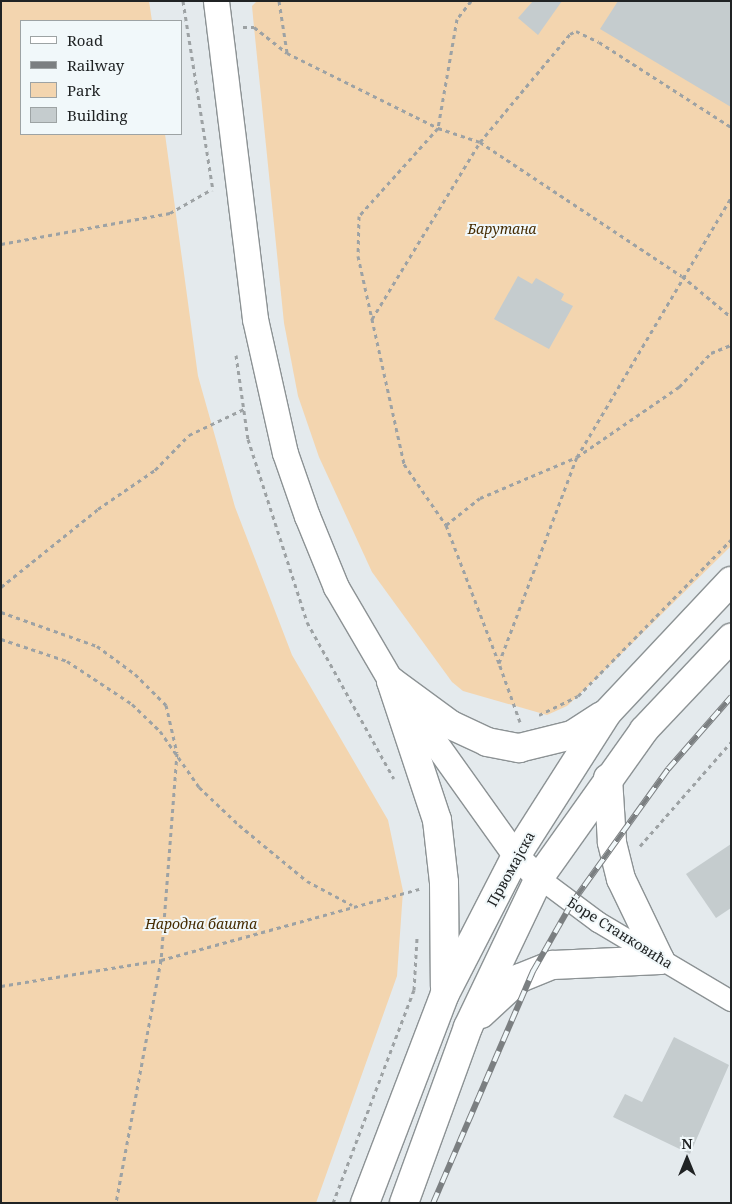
<!DOCTYPE html>
<meta charset="utf-8">
<style>
body{margin:0}
#map{position:relative;width:732px;height:1204px;overflow:hidden;background:#e4eaed;font-family:"Noto Serif",serif}
div>[style]{position:absolute}
[style*='--x']{left:calc(var(--x)*1px);top:calc(var(--y)*1px);width:calc(var(--w)*1px);rotate:calc(var(--a)*1deg)}
.green>*{inset:0;background:#f3d5af}
.building>*{inset:0;background:#c5ccce}
.path>*{height:3px;margin-top:-1.5px;transform-origin:0;background:repeating-linear-gradient(90deg,#9da2a4 0 4px,transparent 0 8px)}
.roads{filter:drop-shadow(1px 0 #8c9294) drop-shadow(-1px 0 #8c9294) drop-shadow(0 1px #8c9294) drop-shadow(0 -1px #8c9294)}
.minor>*{height:20px;margin:-10px;padding:0 10px;transform-origin:10px;border-radius:10px;background:#fff}
.tertiary>*{height:25px;margin:-12.5px;padding:0 12.5px;transform-origin:12.5px;border-radius:12.5px;background:#fff}
.primary>*{height:28px;margin:-14px;padding:0 14px;transform-origin:14px;border-radius:14px;background:#fff}
.rail>*{height:5.5px;margin-top:-2.75px;transform-origin:0;background:repeating-linear-gradient(90deg,#f1f8fa 0 11px,#7b7f81 0 22px);box-sizing:border-box;border-block:1px solid #7b7f81}
span{translate:-50% -50%;white-space:nowrap;text-align:center;line-height:1.15;-webkit-text-stroke:4px #f1f8fa;paint-order:stroke}
.park-label{font-size:14px;color:#472d03;font-style:italic}
.street-label{font-size:14px;color:#202324}
.frame{position:absolute;inset:0;border:2px solid #202324;pointer-events:none}
.legend{position:absolute;left:20px;top:20px;width:162px;height:115px;box-sizing:border-box;background:#f1f8fa;border:1px solid #9da3a4;margin:0;padding:6px 9px;list-style:none;font-size:15px;color:#202324}
.legend li{display:flex;align-items:center;gap:10px;height:25px}
.legend b{width:25px;border:1px solid #9da3a4}
.north{position:absolute;left:662px;top:1134px;width:50px;height:50px;-webkit-text-stroke:4px #f1f8fa;paint-order:stroke;rotate:0deg;font-size:14px;font-weight:700;line-height:20px;text-align:center;color:#202324}
.north::after{content:'';display:block;margin:auto;width:18px;height:22px;background:#202324;clip-path:polygon(50% 0,100% 100%,50% 72%,0 100%)}
</style>
<div id="map">
<div class="green">
<div style="clip-path:polygon(1px 1px,149px 1px,152px 21px,21px 21px,21px 134px,165px 134px,198px 376px,235px 507px,292px 655px,388px 820px,403px 891px,397px 976px,316px 1203px,1px 1203px)"></div>
<div style="clip-path:polygon(257px 1px,731px 1px,731px 546px,601px 674px,567px 706px,547px 715px,463px 691px,452px 682px,372px 572px,319px 457px,298px 396px,284px 323px,254px 27px,252px 6px)"></div>
</div>
<div class="building">
<div style="clip-path:polygon(533px 1px,562px 1px,538px 35px,518px 18px)"></div>
<div style="clip-path:polygon(618px 1px,731px 1px,731px 107px,600px 29px)"></div>
<div style="clip-path:polygon(518px 276px,532px 284px,536px 278px,564px 294px,561px 300px,573px 306px,549px 349px,494px 319px)"></div>
<div style="clip-path:polygon(731px 844px,731px 908px,716px 918px,686px 874px)"></div>
<div style="clip-path:polygon(674px 1037px,729px 1065px,690px 1154px,613px 1117px,625px 1094px,642px 1102px)"></div>
</div>
<div class="path">
<div style="--x:183;--y:1;--w:192;--a:81"></div>
<div style="--x:279;--y:1;--w:52;--a:81.1"></div>
<div style="--x:471;--y:1;--w:23;--a:128"></div>
<div style="--x:457;--y:19;--w:111;--a:99.9"></div>
<div style="--x:438;--y:128;--w:118;--a:131.9"></div>
<div style="--x:359;--y:216;--w:40;--a:91.4"></div>
<div style="--x:358;--y:256;--w:213;--a:77.5"></div>
<div style="--x:404;--y:464;--w:74;--a:55.5"></div>
<div style="--x:446;--y:525;--w:148;--a:69"></div>
<div style="--x:243;--y:27;--w:11;--a:0"></div>
<div style="--x:254;--y:27;--w:42;--a:38.2"></div>
<div style="--x:287;--y:53;--w:169;--a:26.4"></div>
<div style="--x:438;--y:128;--w:44;--a:18.4"></div>
<div style="--x:480;--y:142;--w:242;--a:33.6"></div>
<div style="--x:682;--y:276;--w:64;--a:39.9"></div>
<div style="--x:1;--y:244;--w:172;--a:-10.4"></div>
<div style="--x:170;--y:213;--w:48;--a:-29.7"></div>
<div style="--x:372;--y:319;--w:207;--a:-58.6"></div>
<div style="--x:480;--y:142;--w:141;--a:-50.2"></div>
<div style="--x:570;--y:34;--w:7;--a:-27"></div>
<div style="--x:576;--y:31;--w:25;--a:26"></div>
<div style="--x:599;--y:42;--w:157;--a:32.8"></div>
<div style="--x:236;--y:355;--w:85;--a:81.9"></div>
<div style="--x:248;--y:439;--w:192;--a:72.1"></div>
<div style="--x:307;--y:622;--w:179;--a:61"></div>
<div style="--x:446;--y:525;--w:43;--a:-38.5"></div>
<div style="--x:480;--y:498;--w:105;--a:-22.9"></div>
<div style="--x:577;--y:457;--w:124;--a:-34.5"></div>
<div style="--x:679;--y:387;--w:47;--a:-46.7"></div>
<div style="--x:711;--y:353;--w:22;--a:-22"></div>
<div style="--x:1;--y:587;--w:124;--a:-38.8"></div>
<div style="--x:98;--y:509;--w:69;--a:-34.4"></div>
<div style="--x:155;--y:470;--w:49;--a:-45.8"></div>
<div style="--x:189;--y:435;--w:61;--a:-25.3"></div>
<div style="--x:1;--y:612;--w:102;--a:19.5"></div>
<div style="--x:97;--y:646;--w:47;--a:36.4"></div>
<div style="--x:135;--y:674;--w:44;--a:45"></div>
<div style="--x:166;--y:705;--w:49;--a:77.1"></div>
<div style="--x:177;--y:753;--w:208;--a:94.4"></div>
<div style="--x:161;--y:960;--w:247;--a:100.5"></div>
<div style="--x:1;--y:639;--w:70;--a:18.4"></div>
<div style="--x:67;--y:661;--w:78;--a:33.5"></div>
<div style="--x:132;--y:704;--w:39;--a:44"></div>
<div style="--x:160;--y:731;--w:68;--a:55.1"></div>
<div style="--x:199;--y:787;--w:55;--a:43.5"></div>
<div style="--x:239;--y:825;--w:88;--a:39.5"></div>
<div style="--x:307;--y:881;--w:51;--a:28.1"></div>
<div style="--x:539;--y:715;--w:43;--a:-26"></div>
<div style="--x:578;--y:696;--w:219;--a:-45.6"></div>
<div style="--x:520;--y:722;--w:63;--a:-109.6"></div>
<div style="--x:499;--y:663;--w:220;--a:-69.3"></div>
<div style="--x:577;--y:457;--w:301;--a:-59.3"></div>
<div style="--x:640;--y:846;--w:138;--a:-48.8"></div>
<div style="--x:1;--y:986;--w:162;--a:-9.2"></div>
<div style="--x:161;--y:960;--w:268;--a:-15.4"></div>
<div style="--x:333;--y:1203;--w:228;--a:-69.2"></div>
<div style="--x:414;--y:990;--w:52;--a:-86.7"></div>
</div>
<div class="roads">
<div class="minor">
<div style="--x:539;--y:878;--w:74;--a:36.7"></div>
<div style="--x:598;--y:922;--w:155;--a:30.7"></div>
</div>
<div class="tertiary">
<div style="--x:216;--y:1;--w:320;--a:83"></div>
<div style="--x:255;--y:319;--w:137;--a:77.4"></div>
<div style="--x:285;--y:453;--w:67;--a:70.8"></div>
<div style="--x:307;--y:516;--w:77;--a:67.8"></div>
<div style="--x:336;--y:587;--w:109;--a:59.7"></div>
<div style="--x:391;--y:681;--w:215;--a:54.5"></div>
<div style="--x:516;--y:856;--w:32;--a:44"></div>
</div>
<div class="primary">
<div style="--x:391;--y:681;--w:146;--a:71.7"></div>
<div style="--x:437;--y:820;--w:62;--a:83.6"></div>
<div style="--x:444;--y:882;--w:105;--a:89.5"></div>
<div style="--x:391;--y:681;--w:74;--a:36.3"></div>
<div style="--x:451;--y:725;--w:40;--a:25"></div>
<div style="--x:487;--y:742;--w:33;--a:11"></div>
<div style="--x:519;--y:748;--w:55;--a:-13.8"></div>
<div style="--x:572;--y:735;--w:35;--a:-33"></div>
<div style="--x:481;--y:1014;--w:53;--a:-42.7"></div>
<div style="--x:520;--y:978;--w:35;--a:-22"></div>
<div style="--x:553;--y:965;--w:107;--a:-2.7"></div>
<div style="--x:660;--y:960;--w:90;--a:-115.7"></div>
<div style="--x:621;--y:879;--w:38;--a:-104"></div>
<div style="--x:612;--y:842;--w:64;--a:-93.6"></div>
<div style="--x:365;--y:1203;--w:224;--a:-69.1"></div>
<div style="--x:445;--y:994;--w:155;--a:-62.8"></div>
<div style="--x:516;--y:856;--w:169;--a:-57.5"></div>
<div style="--x:607;--y:713;--w:181;--a:-46.8"></div>
<div style="--x:404;--y:1203;--w:187;--a:-70"></div>
<div style="--x:468;--y:1027;--w:165;--a:-64.5"></div>
<div style="--x:539;--y:878;--w:181;--a:-54.6"></div>
<div style="--x:644;--y:730;--w:127;--a:-46.6"></div>
</div>
</div>
<div class="rail">
<div style="--x:433;--y:1203;--w:253;--a:-66.7"></div>
<div style="--x:533;--y:971;--w:77;--a:-60.4"></div>
<div style="--x:571;--y:904;--w:166;--a:-54.3"></div>
<div style="--x:668;--y:769;--w:96;--a:-48.8"></div>
</div>
<div class="park-label">
<span style="left:502px;top:229px">Барутана</span>
<span style="left:201px;top:924px">Народна башта</span>
</div>
<div class="street-label">
<span style="left:511px;top:869px;rotate:-61deg">Првомајска</span>
<span style="left:620px;top:933px;rotate:32deg">Боре Станковића</span>
</div>
<div class="frame"></div>
<ul class="legend">
<li><b style="height:6px;background:#fff"></b>Road</li>
<li><b style="height:6px;background:#7b7f81"></b>Railway</li>
<li><b style="height:14px;background:#f3d5af"></b>Park</li>
<li><b style="height:14px;background:#c5ccce"></b>Building</li>
</ul>
<div class="north">N</div>
</div>
